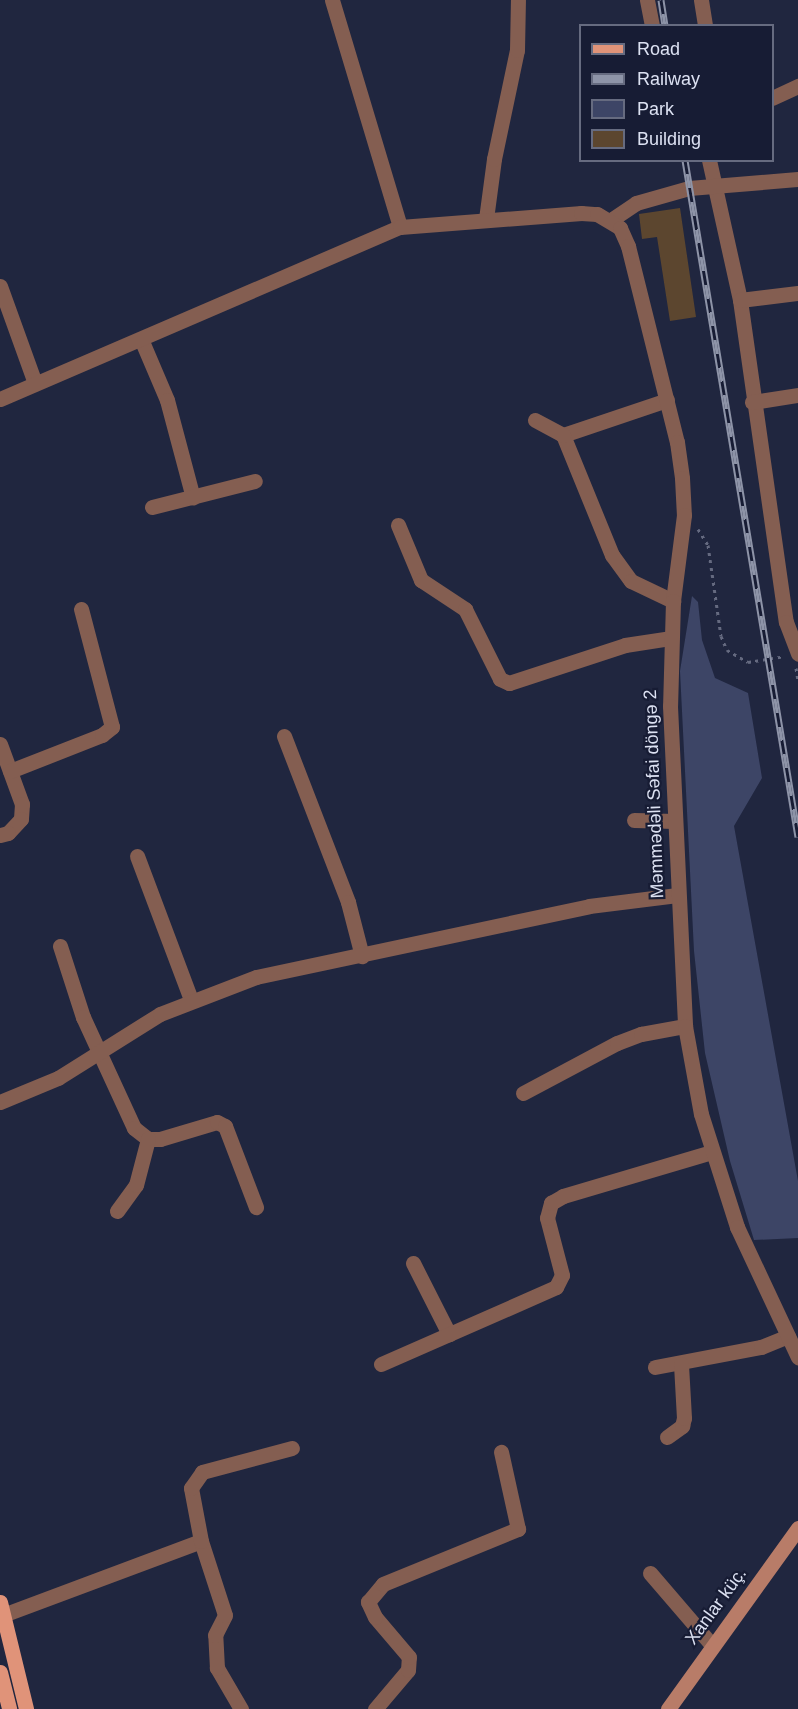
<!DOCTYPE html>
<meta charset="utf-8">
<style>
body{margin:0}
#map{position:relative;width:798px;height:1709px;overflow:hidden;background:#20263f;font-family:Arial,sans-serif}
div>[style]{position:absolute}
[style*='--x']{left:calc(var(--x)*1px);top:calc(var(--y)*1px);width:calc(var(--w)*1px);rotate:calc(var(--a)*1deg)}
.green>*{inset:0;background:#3d4566}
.building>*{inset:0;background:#5c462f}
.path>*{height:3px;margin-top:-1.5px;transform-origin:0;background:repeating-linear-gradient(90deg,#656a80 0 3px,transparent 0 7.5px)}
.minor>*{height:15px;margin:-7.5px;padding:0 7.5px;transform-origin:7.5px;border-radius:7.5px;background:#845e51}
.tertiary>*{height:15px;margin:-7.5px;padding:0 7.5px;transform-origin:7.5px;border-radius:7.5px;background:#845e51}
.secondary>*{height:15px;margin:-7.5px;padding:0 7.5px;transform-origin:7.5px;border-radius:7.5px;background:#b87c68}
.primary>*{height:15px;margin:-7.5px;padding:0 7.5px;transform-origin:7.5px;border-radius:7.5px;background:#e09379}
.rail>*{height:7px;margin-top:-3.5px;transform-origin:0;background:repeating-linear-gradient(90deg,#171c34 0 14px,#8e94a8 0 28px);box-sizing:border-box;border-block:2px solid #8e94a8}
span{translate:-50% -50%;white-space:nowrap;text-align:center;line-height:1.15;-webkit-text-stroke:4.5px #171c34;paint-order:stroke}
.street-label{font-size:18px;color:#dce1f2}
.legend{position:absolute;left:579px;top:24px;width:195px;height:138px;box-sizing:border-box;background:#171c34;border:2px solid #666b80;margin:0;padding:8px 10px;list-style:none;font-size:18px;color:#dce1f2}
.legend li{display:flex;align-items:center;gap:12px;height:30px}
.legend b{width:30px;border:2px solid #666b80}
</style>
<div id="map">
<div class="green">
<div style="clip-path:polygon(692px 596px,698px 602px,702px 640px,715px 678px,748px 693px,762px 778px,734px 826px,798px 1181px,798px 1238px,754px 1240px,730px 1161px,705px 1053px,694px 951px,680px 671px)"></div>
</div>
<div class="building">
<div style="clip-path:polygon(680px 208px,696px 317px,670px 321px,657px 237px,642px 239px,639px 214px)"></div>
</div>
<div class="path">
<div style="--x:698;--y:529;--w:19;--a:58"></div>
<div style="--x:708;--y:545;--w:92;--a:81.9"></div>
<div style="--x:721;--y:636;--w:15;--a:67"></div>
<div style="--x:727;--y:650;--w:24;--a:30"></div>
<div style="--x:748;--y:662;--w:36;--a:-9"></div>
<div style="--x:796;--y:668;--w:12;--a:81"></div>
</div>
<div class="minor">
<div style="--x:332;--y:0;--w:237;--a:73.3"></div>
<div style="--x:647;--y:0;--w:26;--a:79"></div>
<div style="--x:701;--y:0;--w:26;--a:81"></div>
<div style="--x:772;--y:98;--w:29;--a:-25"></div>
<div style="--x:709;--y:160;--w:143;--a:77.5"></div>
<div style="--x:740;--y:300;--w:325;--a:81.9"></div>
<div style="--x:786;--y:622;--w:34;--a:69"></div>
<div style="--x:486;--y:219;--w:61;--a:-82.4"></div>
<div style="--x:494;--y:159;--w:111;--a:-78.1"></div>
<div style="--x:517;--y:50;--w:50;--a:-88.9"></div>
<div style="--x:611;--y:220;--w:30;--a:-34"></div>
<div style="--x:636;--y:203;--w:55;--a:-15.8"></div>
<div style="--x:689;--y:188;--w:109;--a:-4.7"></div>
<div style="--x:0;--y:286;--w:103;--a:70.2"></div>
<div style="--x:740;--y:300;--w:58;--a:-6.9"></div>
<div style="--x:141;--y:339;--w:66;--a:66.9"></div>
<div style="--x:167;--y:400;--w:101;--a:75.1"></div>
<div style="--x:667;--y:400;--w:110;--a:161.4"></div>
<div style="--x:563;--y:435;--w:130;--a:67.8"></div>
<div style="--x:612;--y:555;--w:32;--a:54"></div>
<div style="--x:631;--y:581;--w:47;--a:25.5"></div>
<div style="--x:752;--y:402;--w:47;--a:-8.7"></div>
<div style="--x:535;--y:420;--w:32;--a:28"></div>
<div style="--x:152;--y:507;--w:106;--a:-14.2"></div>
<div style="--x:398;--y:525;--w:60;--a:67.3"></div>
<div style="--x:421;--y:580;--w:53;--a:33.4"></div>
<div style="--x:465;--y:609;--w:78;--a:63.4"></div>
<div style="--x:500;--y:679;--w:10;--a:24"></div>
<div style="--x:509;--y:683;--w:122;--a:-18.1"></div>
<div style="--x:625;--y:645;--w:47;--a:-8.7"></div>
<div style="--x:284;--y:736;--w:178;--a:68.9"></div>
<div style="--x:348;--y:902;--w:56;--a:75.5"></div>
<div style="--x:0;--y:744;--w:64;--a:69.9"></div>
<div style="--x:22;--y:804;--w:15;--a:94"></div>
<div style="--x:21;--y:819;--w:19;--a:133"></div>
<div style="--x:8;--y:833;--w:8;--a:166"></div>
<div style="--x:10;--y:771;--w:99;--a:-21.4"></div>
<div style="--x:102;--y:735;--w:13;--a:-39"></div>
<div style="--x:112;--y:727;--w:122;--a:-104.7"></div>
<div style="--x:634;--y:820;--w:41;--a:1.4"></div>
<div style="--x:137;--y:856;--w:154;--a:69.4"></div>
<div style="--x:60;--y:946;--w:75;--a:72.1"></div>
<div style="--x:83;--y:1017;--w:122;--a:65.3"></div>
<div style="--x:134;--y:1128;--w:18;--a:38"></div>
<div style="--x:148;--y:1139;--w:12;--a:0"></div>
<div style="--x:160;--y:1139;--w:59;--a:-16.6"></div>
<div style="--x:217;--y:1122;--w:9;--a:27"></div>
<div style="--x:225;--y:1126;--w:87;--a:69.1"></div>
<div style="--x:523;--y:1093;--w:106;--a:-28"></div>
<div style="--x:617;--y:1043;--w:26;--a:-21"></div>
<div style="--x:641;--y:1034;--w:45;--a:-10.3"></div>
<div style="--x:0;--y:1102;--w:63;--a:-22.5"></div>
<div style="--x:58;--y:1078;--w:120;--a:-32.1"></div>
<div style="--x:160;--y:1014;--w:103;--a:-21.1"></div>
<div style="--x:256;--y:977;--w:340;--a:-12"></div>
<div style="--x:589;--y:906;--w:89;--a:-7.1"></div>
<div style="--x:117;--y:1211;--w:32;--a:-54"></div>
<div style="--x:136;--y:1185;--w:48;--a:-75.4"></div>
<div style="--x:413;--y:1263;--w:80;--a:63.1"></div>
<div style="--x:381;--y:1364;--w:191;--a:-23.7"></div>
<div style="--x:556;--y:1287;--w:13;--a:-63"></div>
<div style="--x:562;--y:1275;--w:59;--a:-104.7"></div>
<div style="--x:547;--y:1218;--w:16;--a:-75"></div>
<div style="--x:551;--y:1203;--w:14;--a:-30"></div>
<div style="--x:563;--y:1196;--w:155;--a:-16.5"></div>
<div style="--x:655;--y:1367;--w:108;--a:-10.7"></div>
<div style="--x:761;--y:1347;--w:29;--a:-22"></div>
<div style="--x:667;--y:1437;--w:19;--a:-36"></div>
<div style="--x:682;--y:1426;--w:8;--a:-76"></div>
<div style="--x:684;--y:1418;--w:54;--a:-93.2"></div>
<div style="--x:650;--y:1573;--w:95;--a:49.3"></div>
<div style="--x:3;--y:1615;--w:211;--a:-20.5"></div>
<div style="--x:241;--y:1709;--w:48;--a:-120.3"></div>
<div style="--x:217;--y:1668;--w:33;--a:-93"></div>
<div style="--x:215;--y:1635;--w:22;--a:-63"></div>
<div style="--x:225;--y:1615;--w:78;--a:-108"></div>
<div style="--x:201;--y:1541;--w:54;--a:-100.7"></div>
<div style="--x:191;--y:1488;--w:19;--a:-55"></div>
<div style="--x:202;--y:1472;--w:93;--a:-14.9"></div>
<div style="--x:375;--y:1709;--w:51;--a:-49.8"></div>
<div style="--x:408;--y:1670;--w:13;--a:-86"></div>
<div style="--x:409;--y:1657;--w:52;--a:-130.4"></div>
<div style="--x:375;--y:1617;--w:17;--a:-115"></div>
<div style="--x:368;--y:1602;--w:23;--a:-50"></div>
<div style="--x:383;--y:1584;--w:146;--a:-22.2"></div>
<div style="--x:518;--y:1529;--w:79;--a:-102.4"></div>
</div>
<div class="tertiary">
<div style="--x:0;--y:399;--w:435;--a:-23.3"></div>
<div style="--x:400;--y:227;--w:182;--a:-4.4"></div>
<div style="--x:581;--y:213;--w:16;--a:4"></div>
<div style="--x:597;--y:214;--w:27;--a:31"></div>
<div style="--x:620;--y:228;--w:20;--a:66"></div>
<div style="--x:628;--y:246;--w:202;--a:76"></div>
<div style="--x:677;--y:442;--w:36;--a:82"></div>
<div style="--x:682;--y:478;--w:37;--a:87"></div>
<div style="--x:684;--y:515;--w:87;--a:97.3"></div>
<div style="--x:673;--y:601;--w:105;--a:91.6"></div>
<div style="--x:670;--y:706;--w:320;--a:87.3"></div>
<div style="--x:685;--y:1026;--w:89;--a:79.7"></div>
<div style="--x:701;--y:1114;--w:119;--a:72.3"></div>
<div style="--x:737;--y:1227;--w:144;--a:64.9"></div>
</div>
<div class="secondary">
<div style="--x:668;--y:1709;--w:223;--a:-54.3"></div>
</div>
<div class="primary">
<div style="--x:0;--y:1602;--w:110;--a:76.3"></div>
<div style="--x:0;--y:1672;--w:38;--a:76"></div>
</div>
<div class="rail">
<div style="--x:661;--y:0;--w:26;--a:81"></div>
<div style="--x:685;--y:160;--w:686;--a:80.52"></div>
</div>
<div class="street-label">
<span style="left:654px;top:794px;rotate:-92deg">Məmmədəli Səfai döngə 2</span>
<span style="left:716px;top:1606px;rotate:-54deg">Xanlar küç.</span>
</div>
<ul class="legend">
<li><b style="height:8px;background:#e09379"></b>Road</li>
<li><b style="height:8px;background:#8e94a8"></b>Railway</li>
<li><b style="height:16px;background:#3d4566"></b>Park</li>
<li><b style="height:16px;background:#5c462f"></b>Building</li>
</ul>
</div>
